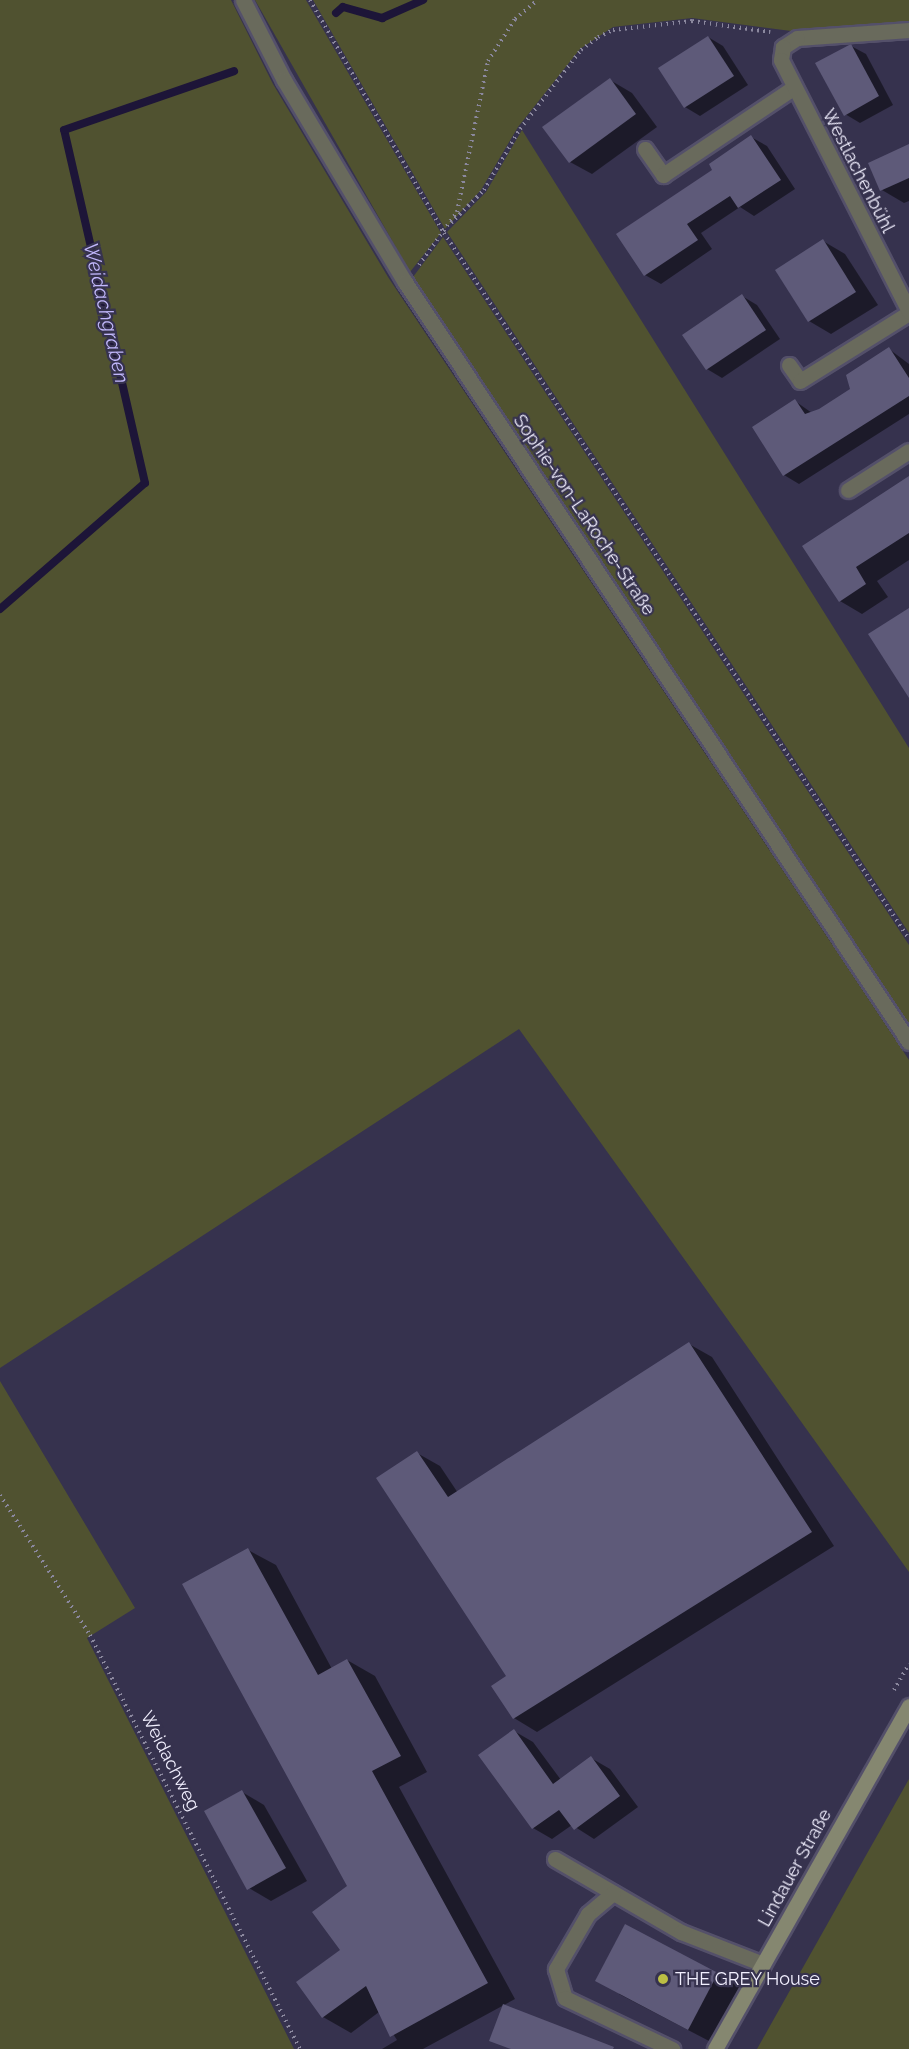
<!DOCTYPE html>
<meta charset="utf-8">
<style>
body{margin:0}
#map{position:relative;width:909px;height:2049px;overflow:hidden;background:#36324e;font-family:Raleway,sans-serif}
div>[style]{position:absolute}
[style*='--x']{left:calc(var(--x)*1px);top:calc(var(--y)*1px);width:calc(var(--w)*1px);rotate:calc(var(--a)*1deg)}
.green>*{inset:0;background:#505230}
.shadow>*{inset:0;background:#0007}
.stream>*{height:8px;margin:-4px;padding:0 4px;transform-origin:4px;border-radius:4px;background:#1d1538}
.building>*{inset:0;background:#5e5a79}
.path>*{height:4px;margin-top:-2px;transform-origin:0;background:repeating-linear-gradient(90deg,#8b889e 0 1.5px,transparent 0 6px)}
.roads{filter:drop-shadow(2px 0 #54506a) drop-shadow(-2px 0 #54506a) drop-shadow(0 2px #54506a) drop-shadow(0 -2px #54506a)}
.lane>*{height:15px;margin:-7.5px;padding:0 7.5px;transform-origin:7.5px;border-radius:7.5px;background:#696a5c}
.street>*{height:15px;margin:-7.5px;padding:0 7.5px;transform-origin:7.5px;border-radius:7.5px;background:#696a5c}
.secondary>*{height:15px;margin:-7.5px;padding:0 7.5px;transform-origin:7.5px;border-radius:7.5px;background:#858770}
.dots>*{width:16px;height:16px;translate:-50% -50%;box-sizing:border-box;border:3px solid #36324e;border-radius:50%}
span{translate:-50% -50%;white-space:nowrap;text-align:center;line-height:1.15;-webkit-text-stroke:4.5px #36324e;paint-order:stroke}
.street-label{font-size:18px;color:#f2f0ff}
.poi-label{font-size:18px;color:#f2f0ff}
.left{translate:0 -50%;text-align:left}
.water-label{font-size:20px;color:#c2b8fc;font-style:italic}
</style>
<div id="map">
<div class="green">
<div style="clip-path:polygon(0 0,231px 0,273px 84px,388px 277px,909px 1060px,909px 1572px,519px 1029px,0 1368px)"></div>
<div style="clip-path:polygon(255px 0,306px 0,441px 233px,410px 272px)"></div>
<div style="clip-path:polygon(313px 0,909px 0,909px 24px,799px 32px,692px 18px,613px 27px,580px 49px,518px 127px,481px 190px,445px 229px)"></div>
<div style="clip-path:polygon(522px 130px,909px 748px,909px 933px,447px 232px,486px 192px)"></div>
<div style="clip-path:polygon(443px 237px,909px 945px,909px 1028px,413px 277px)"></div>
<div style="clip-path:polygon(0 1381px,135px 1608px,87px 1638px,294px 2049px,0 2049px)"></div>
<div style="clip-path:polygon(909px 1779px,909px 2049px,757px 2049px)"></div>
</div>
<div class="shadow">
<div style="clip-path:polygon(708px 37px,723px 46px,748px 85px,700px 116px,685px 107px)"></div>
<div style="clip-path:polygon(851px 46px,866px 54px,893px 105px,860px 123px,845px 114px)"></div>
<div style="clip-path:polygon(610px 80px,632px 93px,657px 127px,592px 174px,570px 162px)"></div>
<div style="clip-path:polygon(751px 137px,767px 146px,795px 189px,754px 216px,740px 207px,701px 233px,712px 249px,661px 284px,645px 275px,618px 235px,714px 170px)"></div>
<div style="clip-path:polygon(909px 146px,909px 201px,904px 203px,882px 190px)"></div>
<div style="clip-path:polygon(823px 241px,845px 254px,878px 305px,831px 334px,809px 321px)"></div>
<div style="clip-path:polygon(742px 296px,757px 305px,780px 339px,722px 378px,707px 369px)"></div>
<div style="clip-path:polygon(889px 349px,909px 364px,909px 414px,799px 484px,784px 475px,795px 401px,812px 413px,820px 410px,851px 389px)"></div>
<div style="clip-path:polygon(909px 478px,909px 560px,877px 581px,888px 597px,862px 614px,840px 601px,804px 546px)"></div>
<div style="clip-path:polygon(689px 1344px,712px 1357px,834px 1546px,537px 1732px,514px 1718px,508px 1677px,417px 1453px,440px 1466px,458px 1493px)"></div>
<div style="clip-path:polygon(248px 1550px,276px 1565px,332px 1669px,347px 1660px,375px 1676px,427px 1772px,399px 1787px,515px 1999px,423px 2049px,382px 2049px,397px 2040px,379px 2012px,351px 2033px,323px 2017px,298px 1982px,342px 1950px,349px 1887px)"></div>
<div style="clip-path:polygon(514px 1731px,533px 1742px,561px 1780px,591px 1758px,610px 1769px,638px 1807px,594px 1839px,572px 1825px,552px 1839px,533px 1828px)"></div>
<div style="clip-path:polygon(242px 1792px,264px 1805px,307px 1881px,271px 1901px,249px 1888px)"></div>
<div style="clip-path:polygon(626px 1926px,740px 1987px,711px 2042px,619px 1994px)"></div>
</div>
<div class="stream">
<div style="--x:336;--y:13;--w:9;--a:-41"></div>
<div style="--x:343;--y:7;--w:41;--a:15.8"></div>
<div style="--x:382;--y:18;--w:45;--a:-23.7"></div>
<div style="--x:0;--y:609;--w:192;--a:-41"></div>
<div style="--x:145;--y:483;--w:362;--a:-102.9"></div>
<div style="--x:64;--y:130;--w:180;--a:-19.1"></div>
</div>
<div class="building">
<div style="clip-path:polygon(708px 36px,734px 76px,684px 108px,658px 68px)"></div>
<div style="clip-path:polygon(851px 44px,879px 96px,844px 116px,815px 63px)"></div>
<div style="clip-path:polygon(610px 78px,636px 114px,569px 163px,542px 127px)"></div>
<div style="clip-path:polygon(751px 135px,781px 180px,738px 208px,730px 196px,687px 224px,698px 240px,644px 276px,616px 234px,712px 170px,709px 164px)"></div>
<div style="clip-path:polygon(909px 144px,909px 178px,880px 191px,868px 163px)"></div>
<div style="clip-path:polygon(823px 239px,856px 292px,808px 322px,775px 270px)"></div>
<div style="clip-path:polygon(742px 294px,766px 330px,706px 370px,682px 335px)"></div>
<div style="clip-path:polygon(889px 347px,909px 378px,909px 396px,783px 476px,752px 427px,795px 399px,805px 414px,819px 409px,850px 389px,846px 375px)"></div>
<div style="clip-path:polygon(909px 476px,909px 533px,856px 567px,866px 584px,839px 602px,802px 546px)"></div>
<div style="clip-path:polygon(909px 608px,909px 698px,868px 634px)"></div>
<div style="clip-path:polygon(689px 1342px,812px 1532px,513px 1719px,491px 1686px,506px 1676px,376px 1478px,417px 1451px,448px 1497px)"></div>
<div style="clip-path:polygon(248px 1548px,318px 1675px,347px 1659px,401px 1756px,372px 1771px,488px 1983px,390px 2037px,366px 1986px,322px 2018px,296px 1982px,340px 1950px,312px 1912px,347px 1886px,182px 1584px)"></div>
<div style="clip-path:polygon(514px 1729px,553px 1784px,591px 1756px,620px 1796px,574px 1830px,559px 1810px,532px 1829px,478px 1755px)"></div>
<div style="clip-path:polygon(242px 1790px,286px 1868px,247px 1890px,204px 1811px)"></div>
<div style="clip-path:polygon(625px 1924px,718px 1973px,688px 2030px,595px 1981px)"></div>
<div style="clip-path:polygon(503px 2004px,614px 2047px,613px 2049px,511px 2049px,489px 2041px)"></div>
</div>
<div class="path">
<div style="--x:310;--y:0;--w:269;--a:60.1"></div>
<div style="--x:444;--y:233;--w:845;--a:56.63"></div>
<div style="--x:451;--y:223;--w:47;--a:-45"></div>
<div style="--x:484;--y:190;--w:71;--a:-59.5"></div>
<div style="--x:520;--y:129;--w:100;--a:-52.3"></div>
<div style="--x:581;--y:50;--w:21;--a:-37"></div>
<div style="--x:598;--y:37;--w:17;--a:-25"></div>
<div style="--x:613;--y:30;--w:80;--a:-6.5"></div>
<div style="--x:692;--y:21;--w:79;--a:8"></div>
<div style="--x:419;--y:265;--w:65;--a:-54.4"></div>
<div style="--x:457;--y:212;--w:154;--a:-78.4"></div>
<div style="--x:488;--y:61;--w:50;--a:-57.3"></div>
<div style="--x:515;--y:19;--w:30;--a:-40"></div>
<div style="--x:0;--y:1495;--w:166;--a:57.3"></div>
<div style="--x:90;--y:1635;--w:464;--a:63.1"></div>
<div style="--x:894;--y:1690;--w:30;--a:-60"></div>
</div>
<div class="roads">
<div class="lane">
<div style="--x:645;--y:149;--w:32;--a:55"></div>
<div style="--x:663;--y:175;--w:156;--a:-33.8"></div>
<div style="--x:789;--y:365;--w:19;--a:55"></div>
<div style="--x:800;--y:381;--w:128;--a:-32"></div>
<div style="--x:848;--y:490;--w:72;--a:-32.6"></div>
<div style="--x:555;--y:1859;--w:146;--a:30.1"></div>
<div style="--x:681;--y:1932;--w:88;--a:21.3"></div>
<div style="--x:613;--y:1893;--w:33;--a:140"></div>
<div style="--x:588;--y:1914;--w:64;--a:120.2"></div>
<div style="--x:556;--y:1969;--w:30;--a:73"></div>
<div style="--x:565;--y:1998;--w:119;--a:25.5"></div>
</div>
<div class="street">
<div style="--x:243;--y:0;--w:90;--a:62.9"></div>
<div style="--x:284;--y:80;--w:235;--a:59.1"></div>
<div style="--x:405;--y:282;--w:912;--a:56.45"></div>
<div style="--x:909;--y:30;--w:112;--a:175.9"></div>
<div style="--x:797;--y:38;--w:17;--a:147"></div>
<div style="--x:783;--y:47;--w:13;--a:99"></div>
<div style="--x:781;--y:60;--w:282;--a:63"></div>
</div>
<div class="secondary">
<div style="--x:715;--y:2049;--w:394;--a:-60.5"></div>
</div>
</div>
<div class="dots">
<div style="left:663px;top:1979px;background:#bcbf44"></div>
</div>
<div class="street-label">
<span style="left:858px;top:171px;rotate:63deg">Westlachenbühl</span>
<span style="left:584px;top:515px;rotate:56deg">Sophie-von-LaRoche-Straße</span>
<span style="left:170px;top:1761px;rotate:63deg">Weidachweg</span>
<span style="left:795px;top:1868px;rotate:-61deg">Lindauer Straße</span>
</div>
<div class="poi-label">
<span class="left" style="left:675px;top:1979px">THE GREY House</span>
</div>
<div class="water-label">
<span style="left:106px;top:313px;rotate:77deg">Weidachgraben</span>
</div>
</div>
